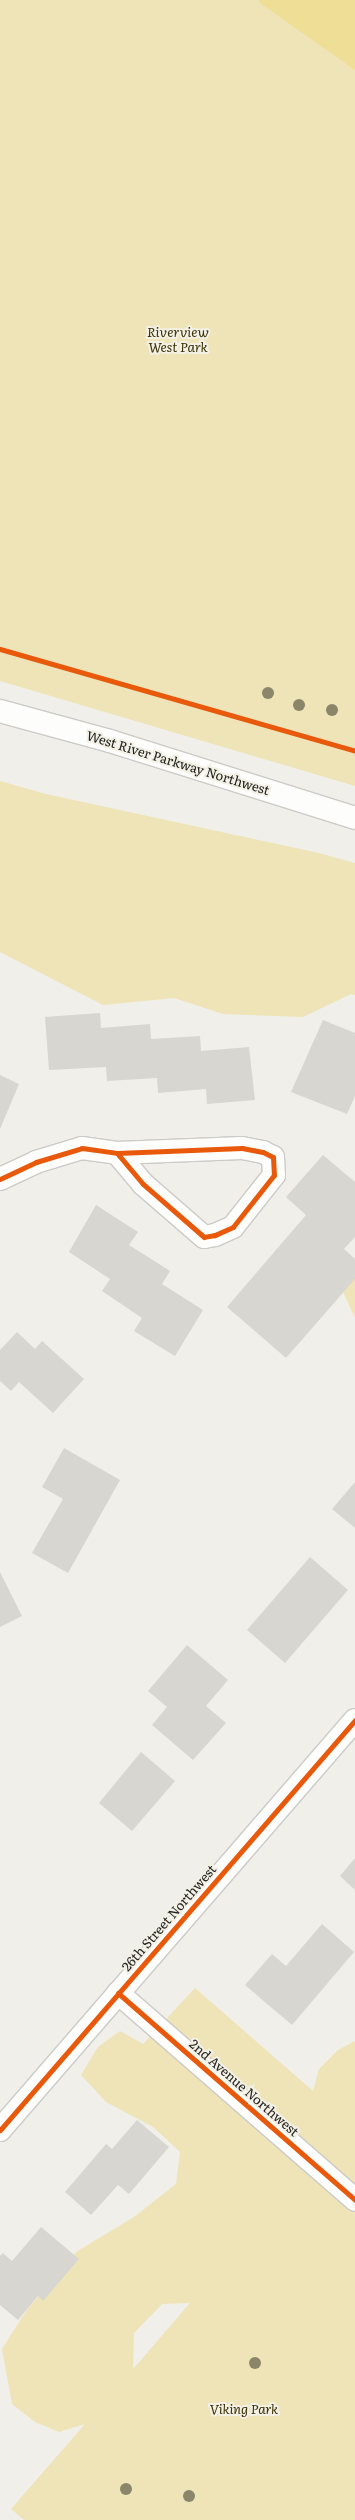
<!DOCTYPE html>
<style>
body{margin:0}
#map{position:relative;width:355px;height:2520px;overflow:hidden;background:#f0efe9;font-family:Literata,serif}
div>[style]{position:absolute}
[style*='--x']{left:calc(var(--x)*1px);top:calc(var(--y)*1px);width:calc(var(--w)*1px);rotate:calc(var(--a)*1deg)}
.green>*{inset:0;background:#eee4b7}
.water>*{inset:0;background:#eede96}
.building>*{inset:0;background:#d7d6d1}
.roads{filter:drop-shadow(1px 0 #cccbc7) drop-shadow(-1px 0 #cccbc7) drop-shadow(0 1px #cccbc7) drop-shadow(0 -1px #cccbc7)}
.street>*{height:22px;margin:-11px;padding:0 11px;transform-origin:11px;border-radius:11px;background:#fdfdfc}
.secondary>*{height:22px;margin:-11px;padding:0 11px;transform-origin:11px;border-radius:11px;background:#fdfdfc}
.cycleway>*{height:5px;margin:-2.5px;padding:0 2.5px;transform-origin:2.5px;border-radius:2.5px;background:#e8590c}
.trees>*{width:12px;height:12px;margin:-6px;border-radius:50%;background:#8b856a}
span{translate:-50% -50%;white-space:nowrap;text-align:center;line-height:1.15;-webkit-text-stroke:4px #f3f0e6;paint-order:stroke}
.park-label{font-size:13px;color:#392f02;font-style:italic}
.street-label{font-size:13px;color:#23221f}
</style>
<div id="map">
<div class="green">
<div style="clip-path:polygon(0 0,355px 0,355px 786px,0 681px)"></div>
<div style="clip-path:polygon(0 781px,46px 794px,319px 853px,355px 863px,355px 995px,351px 994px,303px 1017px,223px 1014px,174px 998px,103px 1005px,0 952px)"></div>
<div style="clip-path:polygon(355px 1264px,355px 1318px,339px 1283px)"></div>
<div style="clip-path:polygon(evenodd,195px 1988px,313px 2091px,319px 2069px,338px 2050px,355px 2041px,355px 2520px,24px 2520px,11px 2509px,85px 2424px,59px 2432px,35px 2422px,12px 2404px,2px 2349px,26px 2311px,76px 2252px,134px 2217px,176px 2184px,180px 2152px,153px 2127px,106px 2102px,81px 2075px,98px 2047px,120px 2031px,143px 2044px,195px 1988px,190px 2303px,134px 2368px,133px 2368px,134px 2333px,162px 2304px,190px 2303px)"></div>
</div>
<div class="water">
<div style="clip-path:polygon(259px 0,355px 0,355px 70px,260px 3px)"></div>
</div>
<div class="building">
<div style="clip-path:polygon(100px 1013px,101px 1028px,150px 1024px,151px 1039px,200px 1036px,201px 1051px,249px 1047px,255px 1100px,207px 1104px,206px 1089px,158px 1093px,157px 1078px,107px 1081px,106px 1067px,49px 1070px,45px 1017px)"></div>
<div style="clip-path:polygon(323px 1020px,355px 1033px,355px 1096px,347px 1114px,291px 1092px)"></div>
<div style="clip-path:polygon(0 1075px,19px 1084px,0 1129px)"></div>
<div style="clip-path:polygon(323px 1155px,355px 1182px,355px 1237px,344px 1249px,355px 1259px,355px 1279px,286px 1358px,227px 1307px,306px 1215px,286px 1197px)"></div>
<div style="clip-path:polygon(96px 1205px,138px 1232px,129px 1245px,170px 1271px,162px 1284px,203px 1310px,175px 1356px,134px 1331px,142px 1318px,102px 1291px,110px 1279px,69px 1252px)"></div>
<div style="clip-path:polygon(17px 1332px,35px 1349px,42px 1341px,84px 1379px,53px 1413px,19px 1382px,11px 1391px,0 1381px,0 1350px)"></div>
<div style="clip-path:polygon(64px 1448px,120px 1480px,68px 1573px,32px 1553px,63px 1499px,42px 1487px)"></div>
<div style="clip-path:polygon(355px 1482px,355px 1528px,332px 1509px)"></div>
<div style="clip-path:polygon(310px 1557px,348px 1590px,285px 1663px,247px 1630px)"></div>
<div style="clip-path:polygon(0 1572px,22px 1616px,0 1627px)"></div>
<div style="clip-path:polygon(187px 1645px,228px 1680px,206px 1706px,226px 1723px,193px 1760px,152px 1725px,167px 1707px,148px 1691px)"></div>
<div style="clip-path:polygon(141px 1752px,175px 1781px,132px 1831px,99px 1803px)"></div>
<div style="clip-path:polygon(355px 1858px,355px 1890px,340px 1876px)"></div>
<div style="clip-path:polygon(322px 1924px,354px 1952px,292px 2025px,245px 1985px,272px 1954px,286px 1966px)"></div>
<div style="clip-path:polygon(137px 2120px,169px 2147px,129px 2194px,118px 2185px,91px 2215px,65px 2192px,106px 2144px,112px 2149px)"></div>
<div style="clip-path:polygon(41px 2227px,79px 2259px,43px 2301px,38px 2296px,18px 2320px,0 2305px,0 2256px,3px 2253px,12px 2261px)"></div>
</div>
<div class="roads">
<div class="street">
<div style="--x:0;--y:1179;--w:40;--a:-25"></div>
<div style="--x:36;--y:1162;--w:48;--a:-16.9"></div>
<div style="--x:82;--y:1148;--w:35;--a:8"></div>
<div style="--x:117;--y:1153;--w:125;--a:-2.3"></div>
<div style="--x:242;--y:1148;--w:21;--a:11"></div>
<div style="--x:263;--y:1152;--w:11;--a:27"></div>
<div style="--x:273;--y:1157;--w:18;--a:87"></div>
<div style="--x:274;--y:1175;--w:66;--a:128.3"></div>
<div style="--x:233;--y:1227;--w:20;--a:156"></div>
<div style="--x:215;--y:1235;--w:11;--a:170"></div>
<div style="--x:204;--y:1237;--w:81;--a:-139"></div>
<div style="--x:143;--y:1184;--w:40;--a:-130"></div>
<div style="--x:118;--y:1993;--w:315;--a:41.1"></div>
<div style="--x:0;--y:2130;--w:542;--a:-49.11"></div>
</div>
<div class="secondary">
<div style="--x:0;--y:711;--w:114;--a:15.3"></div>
<div style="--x:110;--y:741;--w:257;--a:17.4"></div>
</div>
</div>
<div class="cycleway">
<div style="--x:0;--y:649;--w:369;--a:16"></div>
<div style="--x:0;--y:1179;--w:40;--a:-25"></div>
<div style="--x:36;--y:1162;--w:48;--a:-16.9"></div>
<div style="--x:82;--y:1148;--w:35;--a:8"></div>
<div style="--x:117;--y:1153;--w:125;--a:-2.3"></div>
<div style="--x:242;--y:1148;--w:21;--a:11"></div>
<div style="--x:263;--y:1152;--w:11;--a:27"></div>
<div style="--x:273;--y:1157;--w:18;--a:87"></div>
<div style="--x:274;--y:1175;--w:66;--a:128.3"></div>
<div style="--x:233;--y:1227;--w:20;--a:156"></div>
<div style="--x:215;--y:1235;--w:11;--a:170"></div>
<div style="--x:204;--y:1237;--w:81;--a:-139"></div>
<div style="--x:143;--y:1184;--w:40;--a:-130"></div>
<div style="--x:118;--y:1993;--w:315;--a:41.1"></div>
<div style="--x:0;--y:2130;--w:542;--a:-49.11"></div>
</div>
<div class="trees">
<div style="left:268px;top:693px"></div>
<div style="left:299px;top:705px"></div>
<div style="left:332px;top:710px"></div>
<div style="left:255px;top:2363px"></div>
<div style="left:126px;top:2489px"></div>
<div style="left:189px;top:2496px"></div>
</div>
<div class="park-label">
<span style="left:178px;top:340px">Riverview<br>West Park</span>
<span style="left:244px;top:2409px">Viking Park</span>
</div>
<div class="street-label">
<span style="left:178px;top:763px;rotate:17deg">West River Parkway Northwest</span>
<span style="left:169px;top:1918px;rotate:-49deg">26th Street Northwest</span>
<span style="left:244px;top:2088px;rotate:41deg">2nd Avenue Northwest</span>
</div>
</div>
